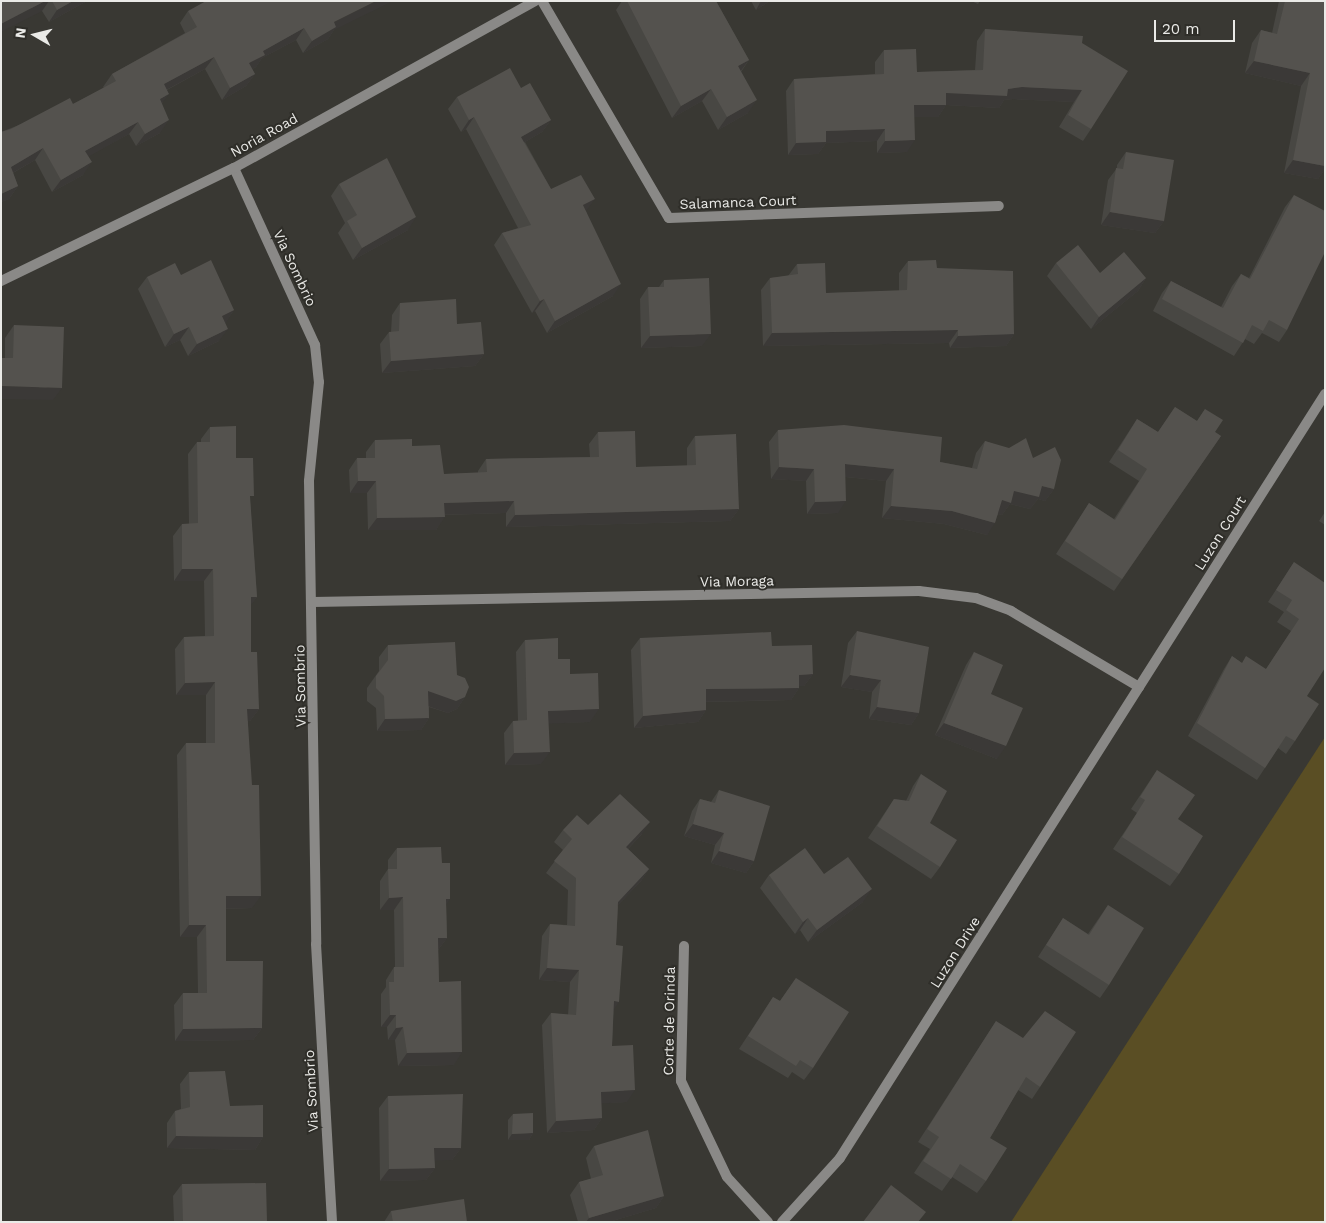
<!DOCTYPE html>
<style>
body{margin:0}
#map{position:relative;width:1326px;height:1223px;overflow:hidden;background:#393833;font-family:"Work Sans",sans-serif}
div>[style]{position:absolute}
.green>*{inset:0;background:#5a4e24}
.street>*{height:10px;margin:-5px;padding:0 5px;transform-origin:5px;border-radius:5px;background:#8a8987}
.wall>*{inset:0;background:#484743}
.shaded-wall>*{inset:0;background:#3b3937}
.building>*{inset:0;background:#54524e}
span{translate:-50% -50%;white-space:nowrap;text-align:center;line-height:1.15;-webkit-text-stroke:4px #2f2e29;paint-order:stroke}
.street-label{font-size:14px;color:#eaeae7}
.frame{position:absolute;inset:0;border:2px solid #eaeae7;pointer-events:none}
.north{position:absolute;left:10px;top:10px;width:50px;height:50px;-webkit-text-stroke:4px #2f2e29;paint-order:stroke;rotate:278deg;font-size:14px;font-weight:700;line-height:20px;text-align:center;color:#eaeae7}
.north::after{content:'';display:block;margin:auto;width:18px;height:22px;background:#eaeae7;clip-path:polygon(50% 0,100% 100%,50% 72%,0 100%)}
.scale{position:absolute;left:1154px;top:20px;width:81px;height:22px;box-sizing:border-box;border:2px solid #eaeae7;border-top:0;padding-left:6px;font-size:15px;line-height:18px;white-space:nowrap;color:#eaeae7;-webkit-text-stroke:4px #2f2e29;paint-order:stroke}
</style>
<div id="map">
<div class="green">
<i style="clip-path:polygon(1325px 737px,1325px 1222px,1011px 1222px)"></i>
</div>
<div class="street">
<i style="left:542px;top:1px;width:251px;rotate:59.7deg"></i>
<i style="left:669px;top:218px;width:330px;rotate:-2.1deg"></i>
<i style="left:234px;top:168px;width:195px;rotate:65.4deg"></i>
<i style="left:315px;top:345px;width:37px;rotate:84deg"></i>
<i style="left:319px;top:382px;width:100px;rotate:95.8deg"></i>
<i style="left:309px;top:481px;width:463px;rotate:89.1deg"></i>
<i style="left:316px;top:944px;width:278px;rotate:86.7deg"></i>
<i style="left:1px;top:281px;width:259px;rotate:-25.9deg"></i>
<i style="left:234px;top:168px;width:344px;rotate:-29deg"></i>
<i style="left:313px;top:602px;width:606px;rotate:-1.04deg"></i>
<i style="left:919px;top:591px;width:57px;rotate:7deg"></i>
<i style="left:976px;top:598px;width:37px;rotate:20deg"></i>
<i style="left:1011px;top:611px;width:149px;rotate:30.7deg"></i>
<i style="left:684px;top:946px;width:135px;rotate:91.3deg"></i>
<i style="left:681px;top:1081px;width:106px;rotate:64.4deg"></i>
<i style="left:727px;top:1177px;width:61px;rotate:47.7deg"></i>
<i style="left:782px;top:1222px;width:86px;rotate:-47.8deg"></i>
<i style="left:840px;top:1158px;width:905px;rotate:-57.59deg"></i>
</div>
<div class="wall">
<i style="clip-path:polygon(1px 1px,87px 1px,49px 22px,42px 11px)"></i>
<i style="clip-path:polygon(622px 1px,716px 1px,749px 60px,741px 72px,748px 113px,718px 130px,702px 101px,672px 118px,616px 10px)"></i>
<i style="clip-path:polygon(751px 1px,770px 1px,756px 10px)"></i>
<i style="clip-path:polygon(971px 1px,980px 1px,978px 4px)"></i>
<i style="clip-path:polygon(1279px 1px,1325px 1px,1325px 169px,1318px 179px,1284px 173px,1301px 86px,1245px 73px,1252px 43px,1261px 30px,1272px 33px)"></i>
<i style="clip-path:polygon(188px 11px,334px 30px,328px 39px,303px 53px,296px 40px,262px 58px,256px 67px,252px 69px,255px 74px,246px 86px,222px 100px,205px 69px,167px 90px,162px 104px,160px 133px,136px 146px,129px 134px,88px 156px,83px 175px,52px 192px,35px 160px,13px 173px,18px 186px,9px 199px,1px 202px,1px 132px,73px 104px,104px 88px,103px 87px,112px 74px,185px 33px,180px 23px)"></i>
<i style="clip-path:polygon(985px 29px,1082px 43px,1091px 129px,1083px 141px,1059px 127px,1074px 102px,1013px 99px,1004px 100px,999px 108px,946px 105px,938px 117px,914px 117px,907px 152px,877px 153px,877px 141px,826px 143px,818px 154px,788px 155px,786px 91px,794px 79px,875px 74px,875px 62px,884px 50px,917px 72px,975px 70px,977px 41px)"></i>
<i style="clip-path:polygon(521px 88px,551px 120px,542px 132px,525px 142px,551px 189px,586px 211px,613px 296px,547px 333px,535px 311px,532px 313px,494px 245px,502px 233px,518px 228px,466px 129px,461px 132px,448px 109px,457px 97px)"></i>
<i style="clip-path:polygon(1126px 152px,1164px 221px,1155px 233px,1101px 225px,1108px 180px,1117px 168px,1117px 165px)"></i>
<i style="clip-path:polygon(339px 184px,408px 230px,353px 260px,338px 233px,345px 223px,331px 196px)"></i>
<i style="clip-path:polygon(1294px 195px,1287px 330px,1279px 342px,1262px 333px,1254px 344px,1245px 339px,1234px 356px,1153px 311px,1162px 293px,1171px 281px,1221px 307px,1232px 286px,1241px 274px,1249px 278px,1285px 207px)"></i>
<i style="clip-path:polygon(908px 261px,937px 268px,1014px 334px,1006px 346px,950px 348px,949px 343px,763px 346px,761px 290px,770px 278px,788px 276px,797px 264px,826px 293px,899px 291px,899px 273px)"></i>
<i style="clip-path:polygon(1056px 263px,1100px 273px,1146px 278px,1138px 291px,1091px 329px,1047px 276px)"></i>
<i style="clip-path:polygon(181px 275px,234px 310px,225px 323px,219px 341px,188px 356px,180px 340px,165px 347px,138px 289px,147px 277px)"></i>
<i style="clip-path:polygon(664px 280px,702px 346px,641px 348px,640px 299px,648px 287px,659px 287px)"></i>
<i style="clip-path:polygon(400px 303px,457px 324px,484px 354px,475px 366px,382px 373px,380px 344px,389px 332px,391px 332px,392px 315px)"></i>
<i style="clip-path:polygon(14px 325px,53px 400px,5px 358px,5px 338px)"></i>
<i style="clip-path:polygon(1175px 407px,1197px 421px,1205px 409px,1215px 432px,1221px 436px,1114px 591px,1056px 554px,1089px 503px,1114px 519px,1139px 481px,1109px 462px,1137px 419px,1158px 432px)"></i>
<i style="clip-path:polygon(210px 427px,236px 458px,250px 501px,257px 597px,251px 604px,251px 652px,259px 709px,250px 721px,248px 721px,252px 908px,226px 909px,226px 961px,262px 1028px,253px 1040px,175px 1041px,174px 1005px,183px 993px,198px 993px,197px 937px,180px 937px,177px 755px,186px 743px,206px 743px,206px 695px,176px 695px,175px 649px,184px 637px,205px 636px,204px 581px,174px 581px,173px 536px,182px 524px,189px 524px,188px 454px,197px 442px,201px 442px,201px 439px)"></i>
<i style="clip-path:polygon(778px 430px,940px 462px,972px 468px,976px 453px,985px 441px,1033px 458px,1054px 489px,1045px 501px,1038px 499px,1030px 509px,1010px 504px,1002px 515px,998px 514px,987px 535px,944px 524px,882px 518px,886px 481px,845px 477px,838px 513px,807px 514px,806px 481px,771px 479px,769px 442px)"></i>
<i style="clip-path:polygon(598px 432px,636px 467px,687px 466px,687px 448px,695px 436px,739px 509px,730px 521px,506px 527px,506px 513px,445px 515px,436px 530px,368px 530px,367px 493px,350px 493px,349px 470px,357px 458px,366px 458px,366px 452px,375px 440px,412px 446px,444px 474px,478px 473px,478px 471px,486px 459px,590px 457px,589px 444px)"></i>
<i style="clip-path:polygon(1325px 512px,1325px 525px,1319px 521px)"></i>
<i style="clip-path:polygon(1294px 562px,1307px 696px,1295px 741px,1286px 754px,1278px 748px,1257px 780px,1188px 736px,1224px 669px,1232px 656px,1242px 663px,1266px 669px,1291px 631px,1277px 622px,1284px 612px,1268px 602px)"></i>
<i style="clip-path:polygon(857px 631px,919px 713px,911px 725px,869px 719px,872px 692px,841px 687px,848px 643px)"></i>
<i style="clip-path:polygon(640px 638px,772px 646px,813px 674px,804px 686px,799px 686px,799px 688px,791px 700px,706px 702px,706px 710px,698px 722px,634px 728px,631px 650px)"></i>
<i style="clip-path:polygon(525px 640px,558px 659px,570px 674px,590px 722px,548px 723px,541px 764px,505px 765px,504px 733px,513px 721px,518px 721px,516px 652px)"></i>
<i style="clip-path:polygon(388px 645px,457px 675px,465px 697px,457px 709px,448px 713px,429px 707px,429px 718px,421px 730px,377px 731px,376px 708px,367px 701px,367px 688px,379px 671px,379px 657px)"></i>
<i style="clip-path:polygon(974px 652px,991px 694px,997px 759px,935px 735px,966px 665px)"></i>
<i style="clip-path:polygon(1157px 770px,1179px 874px,1170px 886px,1113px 849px,1137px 813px,1131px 809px)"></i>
<i style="clip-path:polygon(921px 774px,930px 823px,940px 867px,931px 879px,868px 838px,894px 799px,906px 801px,913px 786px)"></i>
<i style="clip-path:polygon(719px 790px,754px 861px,746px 873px,711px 863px,715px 845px,684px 836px,692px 811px,700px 799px,711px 802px)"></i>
<i style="clip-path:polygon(588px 825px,642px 834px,628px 849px,649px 869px,641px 881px,618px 905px,616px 945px,612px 1046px,627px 1102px,601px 1103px,602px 1118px,594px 1130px,547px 1133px,542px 1025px,551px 1013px,568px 1015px,570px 982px,539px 980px,542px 936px,550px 924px,567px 925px,568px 890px,546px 873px,563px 850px,554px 842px,563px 830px)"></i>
<i style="clip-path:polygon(397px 848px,442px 863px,446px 904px,447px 938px,438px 950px,439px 982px,454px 1065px,398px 1066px,395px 1040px,388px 1040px,387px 1027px,381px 1027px,381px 994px,386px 987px,386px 980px,394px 967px,395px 967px,394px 910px,380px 910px,380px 881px,388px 869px,388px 860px)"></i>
<i style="clip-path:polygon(824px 874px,863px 902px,808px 942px,800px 930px,795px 934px,760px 888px,769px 875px)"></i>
<i style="clip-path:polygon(1108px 905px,1109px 985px,1100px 998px,1038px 957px,1063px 918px,1088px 934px)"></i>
<i style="clip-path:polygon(796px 978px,813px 1068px,804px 1080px,792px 1072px,788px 1078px,739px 1049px,773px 997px,780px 1001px)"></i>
<i style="clip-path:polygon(996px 1021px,1040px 1087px,1032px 1099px,1018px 1090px,990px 1138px,986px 1181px,977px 1193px,952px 1177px,942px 1191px,914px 1173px,930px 1149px,918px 1142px)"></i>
<i style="clip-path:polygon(189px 1072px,230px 1106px,263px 1137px,255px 1150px,167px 1148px,167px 1123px,175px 1111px,181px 1109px,180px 1084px)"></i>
<i style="clip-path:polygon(388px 1096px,461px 1148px,452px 1160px,434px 1160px,435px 1168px,426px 1180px,380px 1181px,379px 1108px)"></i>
<i style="clip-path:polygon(513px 1114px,533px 1133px,529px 1140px,508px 1140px,508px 1120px)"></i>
<i style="clip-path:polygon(594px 1146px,664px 1196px,656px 1208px,609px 1222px,578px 1222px,570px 1195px,579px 1182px,591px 1179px,586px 1158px)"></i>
<i style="clip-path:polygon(182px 1184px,267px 1222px,174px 1222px,173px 1196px)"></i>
<i style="clip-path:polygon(391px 1211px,467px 1222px,384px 1222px)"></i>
</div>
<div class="shaded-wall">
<i style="clip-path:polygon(45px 1px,49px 1px,42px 11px,1px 32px,1px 24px)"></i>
<i style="clip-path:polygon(73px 1px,87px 1px,49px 22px,57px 10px)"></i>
<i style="clip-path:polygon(376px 1px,393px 1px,334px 30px,328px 39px,303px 53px,312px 41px,334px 22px)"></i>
<i style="clip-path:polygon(761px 1px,770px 1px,756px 10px)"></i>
<i style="clip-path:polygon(304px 28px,296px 40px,262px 58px,256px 67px,241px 75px,249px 63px,263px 51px)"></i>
<i style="clip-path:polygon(214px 57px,205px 69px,155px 96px,164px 84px)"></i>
<i style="clip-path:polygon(749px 60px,740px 72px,738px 66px)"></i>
<i style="clip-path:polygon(1254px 61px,1310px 73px,1301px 86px,1245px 73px)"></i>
<i style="clip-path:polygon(255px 74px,246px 86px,222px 100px,230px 88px)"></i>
<i style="clip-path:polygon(1022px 87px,1082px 90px,1074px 102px,1013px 99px,1004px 100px,999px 108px,946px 105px,938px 117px,905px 117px,914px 105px,946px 93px,1008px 89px)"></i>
<i style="clip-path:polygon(711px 89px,702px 101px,672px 118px,681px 106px)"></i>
<i style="clip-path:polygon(169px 94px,160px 106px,160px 99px)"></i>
<i style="clip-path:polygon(757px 100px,748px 113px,718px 130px,727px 117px)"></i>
<i style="clip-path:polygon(474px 117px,466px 129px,461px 132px,469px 120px)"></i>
<i style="clip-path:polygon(169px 120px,160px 133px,136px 146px,145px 134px)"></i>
<i style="clip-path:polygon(551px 120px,542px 132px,513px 149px,521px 137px)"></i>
<i style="clip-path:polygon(138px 122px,129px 134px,77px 163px,85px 151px)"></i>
<i style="clip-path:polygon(885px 129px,877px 141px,826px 143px,818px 154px,788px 155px,796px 143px,826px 131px)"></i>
<i style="clip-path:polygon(915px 140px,907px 152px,877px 153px,885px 141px)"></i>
<i style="clip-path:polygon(43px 148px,35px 160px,2px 179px,11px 167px)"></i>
<i style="clip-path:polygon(1293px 160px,1325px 166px,1325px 169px,1318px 179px,1284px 173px)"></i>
<i style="clip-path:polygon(92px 162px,83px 175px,52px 192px,61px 180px)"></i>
<i style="clip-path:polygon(18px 186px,9px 199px,1px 202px,1px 194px)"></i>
<i style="clip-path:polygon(595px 199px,586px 211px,583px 205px)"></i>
<i style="clip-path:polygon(1110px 212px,1164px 221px,1155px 233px,1101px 225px)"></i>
<i style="clip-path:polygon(416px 217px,408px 230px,353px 260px,362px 248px)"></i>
<i style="clip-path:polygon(1146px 278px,1138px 291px,1091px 329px,1099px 317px)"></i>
<i style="clip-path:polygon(621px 284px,613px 296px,547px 333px,555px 321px)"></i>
<i style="clip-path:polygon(544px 299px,535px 311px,532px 313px,540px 301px)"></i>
<i style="clip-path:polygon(234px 310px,226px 322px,213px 328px,222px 316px)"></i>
<i style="clip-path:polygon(189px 327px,180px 340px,165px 347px,174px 334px)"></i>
<i style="clip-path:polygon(228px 329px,219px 341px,188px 356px,197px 344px)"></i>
<i style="clip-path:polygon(958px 330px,949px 343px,763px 346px,772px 333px)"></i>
<i style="clip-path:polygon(711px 334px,702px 346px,641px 348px,650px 336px)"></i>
<i style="clip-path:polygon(1014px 334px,1006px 346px,950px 348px,958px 336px)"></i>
<i style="clip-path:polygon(484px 354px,475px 366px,382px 373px,391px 361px)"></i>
<i style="clip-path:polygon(1px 386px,62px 388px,53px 400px,1px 399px)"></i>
<i style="clip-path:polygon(845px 464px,894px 469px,886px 481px,836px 476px)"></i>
<i style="clip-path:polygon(779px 467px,814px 469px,806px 481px,771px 479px)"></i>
<i style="clip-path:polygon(358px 481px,376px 481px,367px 493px,350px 493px)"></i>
<i style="clip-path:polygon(1042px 486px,1054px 489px,1045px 501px,1038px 499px,1030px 509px,1010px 504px,1002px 515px,993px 513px,1002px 500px,1014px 491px)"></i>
<i style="clip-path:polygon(514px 501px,506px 513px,436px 515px,444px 503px)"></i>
<i style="clip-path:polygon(846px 501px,838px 513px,807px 514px,815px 502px)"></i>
<i style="clip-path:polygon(891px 506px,952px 511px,995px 523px,987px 535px,944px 524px,882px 518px)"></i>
<i style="clip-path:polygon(739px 509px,730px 521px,506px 527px,515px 515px)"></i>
<i style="clip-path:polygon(445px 517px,436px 530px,368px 530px,377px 518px)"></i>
<i style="clip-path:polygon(182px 569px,213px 569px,204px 581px,174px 581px)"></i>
<i style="clip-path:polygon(251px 597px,257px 597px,248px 609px)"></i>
<i style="clip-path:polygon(813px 674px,804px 686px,790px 687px,799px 675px)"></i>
<i style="clip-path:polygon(850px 675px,881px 680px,872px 692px,841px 687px)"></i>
<i style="clip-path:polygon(215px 682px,206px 695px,176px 695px,185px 683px)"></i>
<i style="clip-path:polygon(799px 688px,791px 700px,697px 702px,706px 689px)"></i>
<i style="clip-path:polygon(428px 691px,465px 697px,457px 709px,448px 713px,419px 703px)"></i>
<i style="clip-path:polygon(877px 707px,919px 713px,911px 725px,869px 719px)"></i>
<i style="clip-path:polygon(247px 709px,259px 709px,250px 721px,238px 721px)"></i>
<i style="clip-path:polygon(599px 709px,590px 722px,539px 724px,548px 711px)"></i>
<i style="clip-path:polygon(706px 710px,698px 722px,634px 728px,643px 716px)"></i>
<i style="clip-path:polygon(429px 718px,421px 730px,377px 731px,385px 719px)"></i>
<i style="clip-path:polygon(944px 723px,1006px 746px,997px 759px,935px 735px)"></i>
<i style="clip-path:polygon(550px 752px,541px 764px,505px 765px,514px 753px)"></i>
<i style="clip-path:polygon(650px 822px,642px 834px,618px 859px,626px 847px)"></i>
<i style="clip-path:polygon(693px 824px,724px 833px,715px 845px,684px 836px)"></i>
<i style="clip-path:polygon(719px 851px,754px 861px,746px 873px,711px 863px)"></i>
<i style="clip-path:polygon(649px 869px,641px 881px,610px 914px,618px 902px)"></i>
<i style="clip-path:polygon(872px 889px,863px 902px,808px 942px,817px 930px)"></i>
<i style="clip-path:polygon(226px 896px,261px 896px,252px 908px,217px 909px)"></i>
<i style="clip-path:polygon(403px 897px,394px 910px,380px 910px,389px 898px)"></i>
<i style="clip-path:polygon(446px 899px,450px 899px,442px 911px)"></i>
<i style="clip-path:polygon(808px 918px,800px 930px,795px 934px,803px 922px)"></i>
<i style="clip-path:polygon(189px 925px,206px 925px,197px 937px,180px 937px)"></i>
<i style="clip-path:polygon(438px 938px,447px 938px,438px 950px)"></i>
<i style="clip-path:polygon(547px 968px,579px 970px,570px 982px,539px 980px)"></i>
<i style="clip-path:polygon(614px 1001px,619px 1002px,611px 1014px)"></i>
<i style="clip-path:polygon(390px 1015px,396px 1015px,387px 1027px,381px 1027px)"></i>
<i style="clip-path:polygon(403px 1027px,395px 1040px,388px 1040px,396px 1028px)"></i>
<i style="clip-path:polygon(262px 1028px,253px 1040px,175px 1041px,183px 1029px)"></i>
<i style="clip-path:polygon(462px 1052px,454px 1065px,398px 1066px,407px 1053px)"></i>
<i style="clip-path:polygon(635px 1090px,627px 1102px,592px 1104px,601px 1092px)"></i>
<i style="clip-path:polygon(602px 1118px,594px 1130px,547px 1133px,556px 1121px)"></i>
<i style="clip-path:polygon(533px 1133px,529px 1140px,508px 1140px,512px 1134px)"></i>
<i style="clip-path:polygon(176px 1136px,263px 1137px,255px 1150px,167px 1148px)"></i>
<i style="clip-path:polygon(434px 1148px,461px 1148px,452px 1160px,426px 1161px)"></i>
<i style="clip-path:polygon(435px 1168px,426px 1180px,380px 1181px,389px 1169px)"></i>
<i style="clip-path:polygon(664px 1196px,656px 1208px,609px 1222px,586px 1222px,589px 1218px)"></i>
</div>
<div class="building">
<i style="clip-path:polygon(1px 1px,45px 1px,1px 24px)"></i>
<i style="clip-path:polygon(52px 1px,73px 1px,57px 10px)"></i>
<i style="clip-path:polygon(206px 1px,376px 1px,334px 22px,336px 27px,312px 41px,304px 28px,263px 51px,265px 55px,249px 63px,255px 74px,230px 88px,214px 57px,164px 84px,169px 94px,160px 99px,169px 120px,145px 134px,138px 122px,85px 151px,92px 162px,61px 180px,43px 148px,11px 167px,18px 186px,1px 194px,1px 132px,11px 129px,70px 98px,73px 104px,116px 81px,112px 74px,197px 27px,188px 11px)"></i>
<i style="clip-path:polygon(627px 1px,716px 1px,749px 60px,738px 66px,757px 100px,727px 117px,711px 89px,681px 106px)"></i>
<i style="clip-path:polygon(1285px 1px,1325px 1px,1325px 166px,1293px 160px,1310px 73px,1254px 61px,1261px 30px,1277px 34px)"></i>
<i style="clip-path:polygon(985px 29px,1083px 36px,1082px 43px,1128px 71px,1091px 129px,1068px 115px,1082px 90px,1022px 87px,1008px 89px,1007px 96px,946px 93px,946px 105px,914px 105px,915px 140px,885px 141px,885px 129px,826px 131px,826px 142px,796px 143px,794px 79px,884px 74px,884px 50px,916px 49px,917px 72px,983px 70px)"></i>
<i style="clip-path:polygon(510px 68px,521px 88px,530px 83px,551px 120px,521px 137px,551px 189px,581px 175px,595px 199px,583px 205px,621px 284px,555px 321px,544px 299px,540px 301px,502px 233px,531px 225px,474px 117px,469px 120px,457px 97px)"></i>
<i style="clip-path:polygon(1126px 152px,1174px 160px,1164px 221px,1110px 212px,1116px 168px,1123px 169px)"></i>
<i style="clip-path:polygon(387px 158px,416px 217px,362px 248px,347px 221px,357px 215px,339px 184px)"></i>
<i style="clip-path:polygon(1294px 195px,1325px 211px,1325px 252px,1287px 330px,1269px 320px,1263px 331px,1252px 325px,1243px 343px,1162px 299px,1171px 281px,1223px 308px,1241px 274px,1250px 279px)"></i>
<i style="clip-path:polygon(1078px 245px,1100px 273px,1124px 252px,1146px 278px,1099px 317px,1056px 263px)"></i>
<i style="clip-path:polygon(211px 260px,234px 310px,222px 316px,228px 329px,197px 344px,189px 327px,174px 334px,147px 277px,175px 263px,181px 275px)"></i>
<i style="clip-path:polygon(936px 260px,937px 268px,1013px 271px,1014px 334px,958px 336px,958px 330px,772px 333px,770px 278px,798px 274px,797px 264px,825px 263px,826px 293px,907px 290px,908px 261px)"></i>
<i style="clip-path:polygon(709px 278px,711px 334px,650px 336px,648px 287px,664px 287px,664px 280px)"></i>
<i style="clip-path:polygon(456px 299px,457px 324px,481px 322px,484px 354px,391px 361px,389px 332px,399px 331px,400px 303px)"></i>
<i style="clip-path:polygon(14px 325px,64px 327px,62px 388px,1px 386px,1px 358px,13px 358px)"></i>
<i style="clip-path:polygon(1175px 407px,1197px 421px,1205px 409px,1223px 420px,1215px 432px,1221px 436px,1122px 579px,1065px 541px,1089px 503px,1115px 520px,1147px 469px,1118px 450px,1137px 419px,1158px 432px)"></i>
<i style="clip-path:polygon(844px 425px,942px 437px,940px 462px,977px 469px,985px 441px,1009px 448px,1026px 438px,1033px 458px,1055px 447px,1061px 460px,1054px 489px,1042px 486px,1039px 497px,1014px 491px,1011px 503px,1002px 500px,995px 523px,952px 511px,891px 506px,894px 469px,845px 464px,846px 501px,815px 502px,814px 469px,779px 467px,778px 430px)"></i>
<i style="clip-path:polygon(236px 426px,236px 458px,253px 458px,254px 496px,250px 496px,257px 597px,251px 597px,251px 652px,257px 652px,259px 709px,247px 709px,252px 785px,259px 785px,261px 896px,226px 896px,226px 961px,263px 961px,262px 1028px,183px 1029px,183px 993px,207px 993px,206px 925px,189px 925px,186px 743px,215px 743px,215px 682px,185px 683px,184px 637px,214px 636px,213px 569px,182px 569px,182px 524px,198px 523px,197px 442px,210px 442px,210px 427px)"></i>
<i style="clip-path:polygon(635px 431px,636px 467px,696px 465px,695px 436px,736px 434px,739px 509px,515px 515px,514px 501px,444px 503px,445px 517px,377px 518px,376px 481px,358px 481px,357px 458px,375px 458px,375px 440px,412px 439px,412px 446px,440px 445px,444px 474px,487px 472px,486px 459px,599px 457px,598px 432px)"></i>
<i style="clip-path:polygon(1294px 562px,1325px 583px,1325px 668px,1307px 696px,1319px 704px,1295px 741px,1286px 736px,1265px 768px,1197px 723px,1232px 656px,1242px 663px,1246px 656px,1266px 669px,1299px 619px,1286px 610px,1292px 600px,1276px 590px)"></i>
<i style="clip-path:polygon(857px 631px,929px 647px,919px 713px,877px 707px,881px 680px,850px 675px)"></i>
<i style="clip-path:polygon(771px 632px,772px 646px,812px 645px,813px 674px,799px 675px,799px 688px,706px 689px,706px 710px,643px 716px,640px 638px)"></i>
<i style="clip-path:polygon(558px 638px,558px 659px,570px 659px,570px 674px,598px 673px,599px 709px,548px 711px,550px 752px,514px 753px,513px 721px,527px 720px,525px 640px)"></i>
<i style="clip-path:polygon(455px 642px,457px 675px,465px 678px,469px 687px,465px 697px,456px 701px,428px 691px,429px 718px,385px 719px,384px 696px,376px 688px,376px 676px,388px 660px,388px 645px)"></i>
<i style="clip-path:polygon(974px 652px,1003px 665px,991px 694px,1023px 708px,1006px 746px,944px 723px)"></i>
<i style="clip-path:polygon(1157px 770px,1195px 795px,1178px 819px,1203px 836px,1179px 874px,1122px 837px,1145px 800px,1140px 797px)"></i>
<i style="clip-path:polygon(921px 774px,947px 791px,930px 823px,957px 840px,940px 867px,877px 826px,894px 799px,909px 801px)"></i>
<i style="clip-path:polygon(719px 790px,770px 806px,754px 861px,719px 851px,724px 833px,693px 824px,700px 799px,715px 803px)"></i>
<i style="clip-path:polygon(620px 794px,650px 822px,626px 847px,649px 869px,618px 902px,616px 945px,623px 946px,619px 1002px,614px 1001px,612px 1046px,633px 1045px,635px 1090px,601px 1092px,602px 1118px,556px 1121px,551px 1013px,576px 1015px,579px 970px,547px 968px,550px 924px,575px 926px,576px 878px,554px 861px,572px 839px,563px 830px,577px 815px,588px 825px)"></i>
<i style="clip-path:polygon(441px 847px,442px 863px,450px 863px,450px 899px,446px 899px,447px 938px,438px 938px,439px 982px,461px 981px,462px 1052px,407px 1053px,403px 1027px,396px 1028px,396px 1015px,390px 1015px,389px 982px,394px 982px,394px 967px,404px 967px,403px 897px,389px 898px,388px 869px,397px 869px,397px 848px)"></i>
<i style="clip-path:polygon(805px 848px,824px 874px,848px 857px,872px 889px,817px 930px,808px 918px,803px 922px,769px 875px)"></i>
<i style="clip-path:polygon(1108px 905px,1144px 928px,1109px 985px,1046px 945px,1063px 918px,1089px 935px)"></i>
<i style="clip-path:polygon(796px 978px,849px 1012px,813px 1068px,800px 1060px,796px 1066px,748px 1036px,773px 997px,780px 1001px)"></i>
<i style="clip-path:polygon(1045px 1011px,1076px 1032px,1040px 1087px,1026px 1077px,990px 1138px,1007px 1148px,986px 1181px,960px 1164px,951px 1179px,923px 1161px,939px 1137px,927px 1129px,996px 1021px,1023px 1038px)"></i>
<i style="clip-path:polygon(225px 1071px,230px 1106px,263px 1105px,263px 1137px,176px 1136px,175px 1111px,190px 1107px,189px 1072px)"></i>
<i style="clip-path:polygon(463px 1094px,461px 1148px,434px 1148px,435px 1168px,389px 1169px,388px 1096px)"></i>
<i style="clip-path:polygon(533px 1113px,533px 1133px,512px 1134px,513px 1114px)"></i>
<i style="clip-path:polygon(648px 1130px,664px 1196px,589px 1218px,579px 1182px,603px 1175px,594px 1146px)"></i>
<i style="clip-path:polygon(266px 1183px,267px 1222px,183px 1222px,182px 1184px)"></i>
<i style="clip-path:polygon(891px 1185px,926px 1212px,918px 1222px,863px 1222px)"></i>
<i style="clip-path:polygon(464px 1199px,467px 1222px,393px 1222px,391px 1211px)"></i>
</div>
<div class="street-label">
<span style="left:264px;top:135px;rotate:-29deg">Noria Road</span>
<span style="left:738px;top:202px;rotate:-2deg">Salamanca Court</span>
<span style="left:295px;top:268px;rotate:65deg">Via Sombrio</span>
<span style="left:1220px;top:533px;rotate:-58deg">Luzon Court</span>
<span style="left:737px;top:581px;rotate:-1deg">Via Moraga</span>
<span style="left:300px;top:686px;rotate:-91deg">Via Sombrio</span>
<span style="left:955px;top:952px;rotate:-58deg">Luzon Drive</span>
<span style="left:669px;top:1021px;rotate:-89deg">Corte de Orinda</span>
<span style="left:311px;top:1091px;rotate:-93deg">Via Sombrio</span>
</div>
<div class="frame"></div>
<div class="north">N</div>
<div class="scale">20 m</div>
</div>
